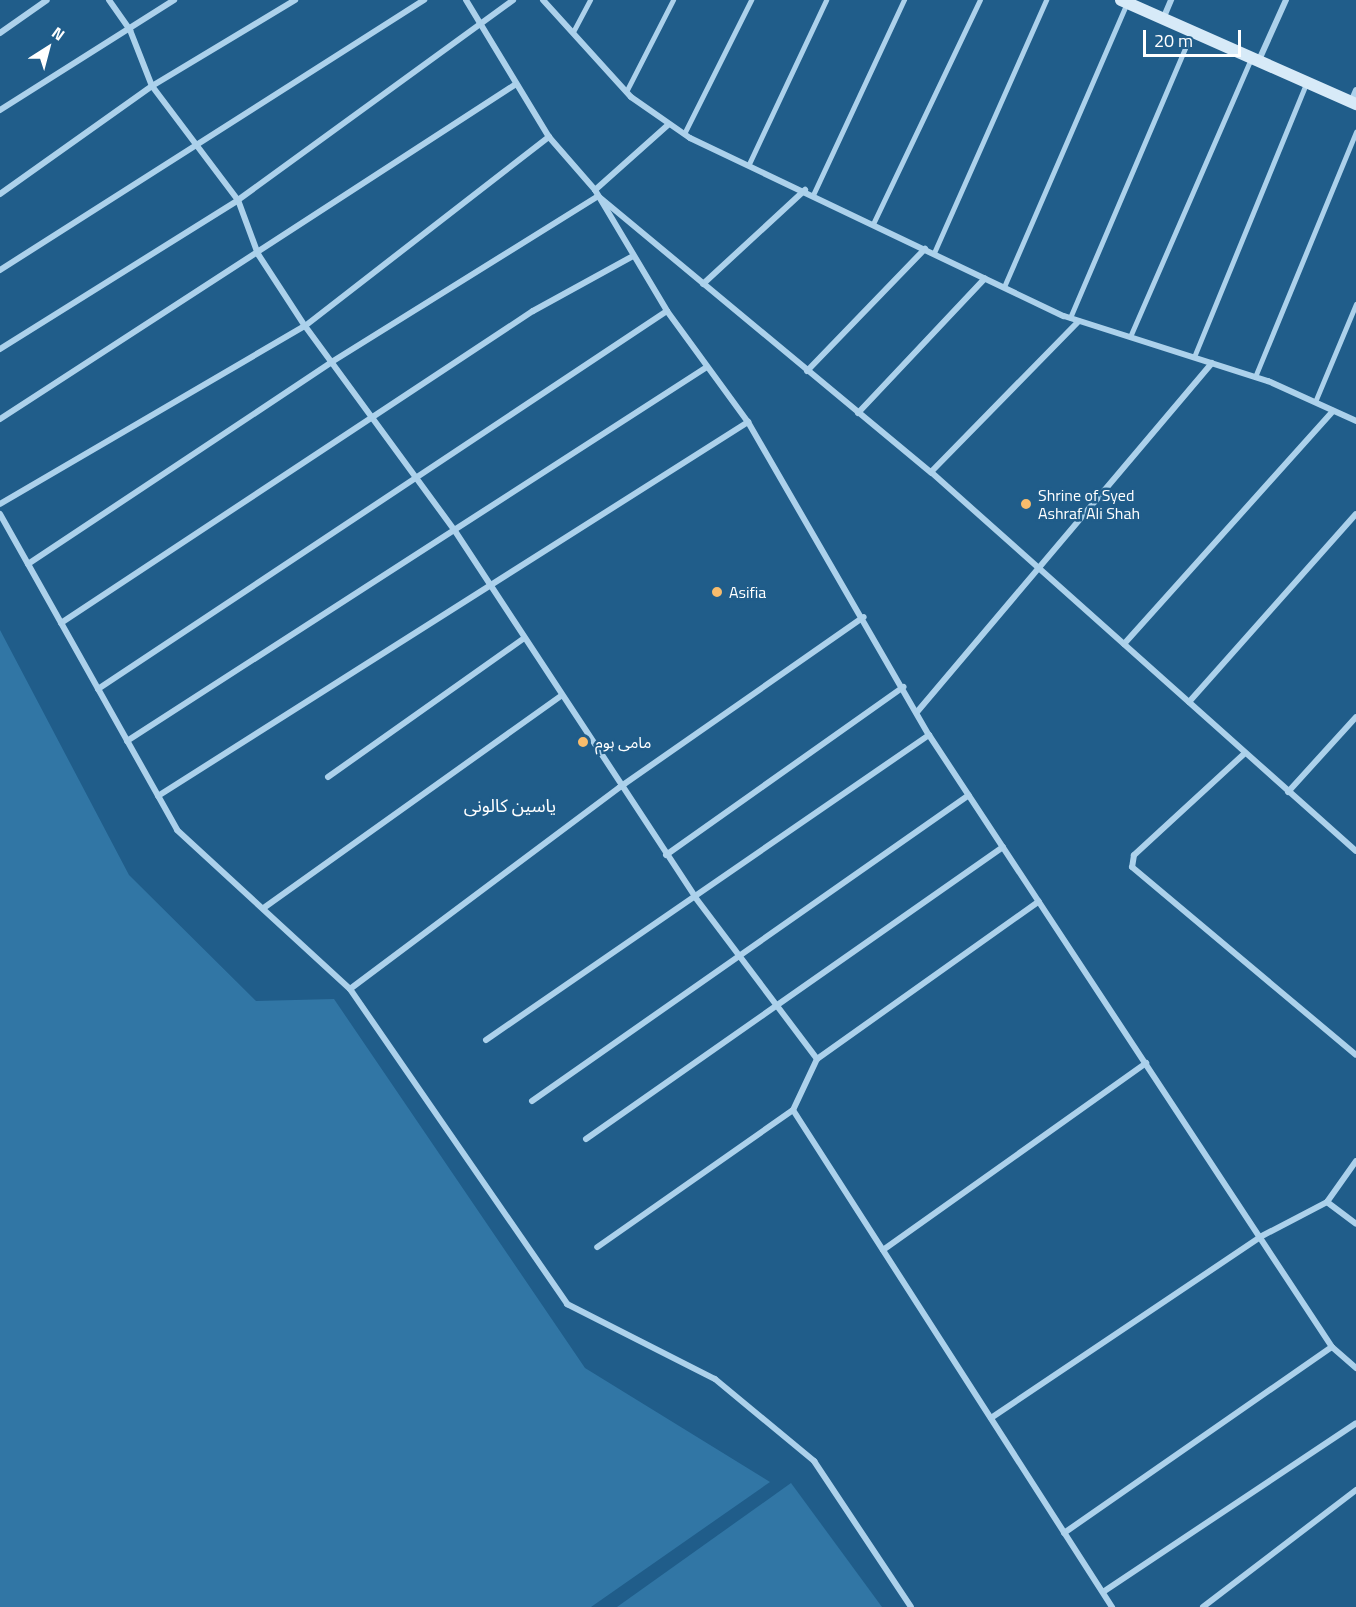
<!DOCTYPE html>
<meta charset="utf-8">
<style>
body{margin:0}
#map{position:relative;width:1356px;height:1607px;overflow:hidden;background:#205d8a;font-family:"Titillium Web","Noto Sans Arabic",sans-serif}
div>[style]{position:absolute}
.green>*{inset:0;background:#3176a5}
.lane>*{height:4.5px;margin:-2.25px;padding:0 2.25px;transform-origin:2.25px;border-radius:2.25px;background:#acd1eb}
.street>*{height:6px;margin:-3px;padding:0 3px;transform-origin:3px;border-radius:3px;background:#acd1eb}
.secondary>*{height:12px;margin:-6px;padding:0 6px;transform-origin:6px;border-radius:6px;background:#d7eaf8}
.dots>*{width:16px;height:16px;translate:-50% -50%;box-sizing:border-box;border:3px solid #205d8a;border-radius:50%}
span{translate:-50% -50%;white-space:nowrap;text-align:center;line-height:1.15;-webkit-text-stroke:5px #205d8a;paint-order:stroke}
.poi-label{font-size:16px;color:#fff}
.left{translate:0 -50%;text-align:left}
.neighbourhood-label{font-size:18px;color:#fff}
.north{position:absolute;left:18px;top:18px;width:60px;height:60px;-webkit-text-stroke:4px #205d8a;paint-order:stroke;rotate:36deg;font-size:16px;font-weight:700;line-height:24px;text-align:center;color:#fff}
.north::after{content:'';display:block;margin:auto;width:21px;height:27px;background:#fff;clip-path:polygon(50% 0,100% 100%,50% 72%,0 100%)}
.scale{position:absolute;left:1143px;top:30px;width:98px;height:27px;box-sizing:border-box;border:3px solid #fff;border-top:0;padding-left:8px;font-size:18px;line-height:21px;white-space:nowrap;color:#fff;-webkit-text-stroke:4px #205d8a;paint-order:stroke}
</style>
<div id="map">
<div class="green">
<i style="clip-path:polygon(0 630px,129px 875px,256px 1001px,334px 999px,585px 1368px,770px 1482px,591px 1607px,0 1607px)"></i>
<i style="clip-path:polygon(791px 1483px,882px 1607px,617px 1607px)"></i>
</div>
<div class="lane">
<i style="left:573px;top:32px;width:36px;rotate:-62deg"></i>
<i style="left:626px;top:92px;width:103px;rotate:-62.9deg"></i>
<i style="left:684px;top:134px;width:150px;rotate:-63.4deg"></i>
<i style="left:749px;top:164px;width:181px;rotate:-64.8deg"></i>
<i style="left:813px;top:195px;width:215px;rotate:-65deg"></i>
<i style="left:873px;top:224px;width:248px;rotate:-64.5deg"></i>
<i style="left:934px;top:253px;width:277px;rotate:-66.1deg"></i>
<i style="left:1004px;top:287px;width:307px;rotate:-66.6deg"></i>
<i style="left:1070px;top:318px;width:309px;rotate:-66.9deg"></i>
<i style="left:1130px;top:337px;width:303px;rotate:-66.5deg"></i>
<i style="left:1194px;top:357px;width:295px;rotate:-67.7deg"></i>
<i style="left:1255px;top:377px;width:265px;rotate:-67.6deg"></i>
<i style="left:1315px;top:402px;width:106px;rotate:-67.3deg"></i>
</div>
<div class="street">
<i style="left:109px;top:0;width:37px;rotate:55deg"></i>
<i style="left:130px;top:30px;width:60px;rotate:68.6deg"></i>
<i style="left:152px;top:86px;width:143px;rotate:53deg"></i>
<i style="left:238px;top:200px;width:58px;rotate:69.7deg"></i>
<i style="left:258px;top:254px;width:86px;rotate:56.9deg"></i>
<i style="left:305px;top:326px;width:254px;rotate:53.8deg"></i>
<i style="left:455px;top:531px;width:438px;rotate:56.7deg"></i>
<i style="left:695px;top:897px;width:203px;rotate:53deg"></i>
<i style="left:817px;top:1059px;width:56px;rotate:115.2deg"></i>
<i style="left:793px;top:1110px;width:239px;rotate:145deg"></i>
<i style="left:466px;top:0;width:160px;rotate:58.8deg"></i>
<i style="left:549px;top:137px;width:70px;rotate:49deg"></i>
<i style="left:595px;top:190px;width:141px;rotate:59.2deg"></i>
<i style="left:667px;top:311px;width:137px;rotate:53.9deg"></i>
<i style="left:748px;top:422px;width:362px;rotate:60deg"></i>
<i style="left:929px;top:735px;width:733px;rotate:56.64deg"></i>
<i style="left:1332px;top:1347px;width:32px;rotate:41deg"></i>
<i style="left:543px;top:0;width:131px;rotate:47.8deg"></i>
<i style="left:631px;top:97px;width:72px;rotate:34.8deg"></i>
<i style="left:690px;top:138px;width:414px;rotate:25.5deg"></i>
<i style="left:1064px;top:316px;width:214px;rotate:17.7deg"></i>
<i style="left:1268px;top:381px;width:97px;rotate:24.4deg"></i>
<i style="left:1163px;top:19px;width:21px;rotate:-67deg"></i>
<i style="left:0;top:33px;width:57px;rotate:-35.1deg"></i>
<i style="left:1259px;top:60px;width:66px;rotate:-65.8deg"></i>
<i style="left:1351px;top:102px;width:13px;rotate:-67deg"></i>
<i style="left:0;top:110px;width:206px;rotate:-32.3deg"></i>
<i style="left:595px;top:190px;width:98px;rotate:-41.7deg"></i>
<i style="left:0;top:194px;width:186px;rotate:-35.4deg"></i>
<i style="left:152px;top:86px;width:167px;rotate:-31deg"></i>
<i style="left:0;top:270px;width:503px;rotate:-32.49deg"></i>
<i style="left:703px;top:284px;width:139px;rotate:-42.7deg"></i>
<i style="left:0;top:349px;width:281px;rotate:-32deg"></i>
<i style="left:238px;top:200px;width:340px;rotate:-36deg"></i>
<i style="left:807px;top:371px;width:170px;rotate:-46deg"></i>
<i style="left:858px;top:413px;width:185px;rotate:-46.7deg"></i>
<i style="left:0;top:419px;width:615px;rotate:-32.99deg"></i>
<i style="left:931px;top:472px;width:211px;rotate:-45.6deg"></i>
<i style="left:0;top:504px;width:353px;rotate:-30.3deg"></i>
<i style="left:305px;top:326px;width:309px;rotate:-37.8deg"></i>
<i style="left:0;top:514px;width:362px;rotate:60.7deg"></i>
<i style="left:177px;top:830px;width:235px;rotate:42.6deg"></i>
<i style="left:350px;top:989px;width:383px;rotate:55.4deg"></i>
<i style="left:567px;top:1304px;width:166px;rotate:26.9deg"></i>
<i style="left:715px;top:1379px;width:129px;rotate:39.6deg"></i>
<i style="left:814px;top:1461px;width:175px;rotate:56.4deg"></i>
<i style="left:28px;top:564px;width:363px;rotate:-33.6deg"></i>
<i style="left:330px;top:363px;width:316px;rotate:-31.9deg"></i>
<i style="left:598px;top:196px;width:433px;rotate:39.7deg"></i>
<i style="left:931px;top:472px;width:569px;rotate:41.73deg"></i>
<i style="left:61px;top:623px;width:566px;rotate:-33.47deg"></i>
<i style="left:533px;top:311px;width:114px;rotate:-28.8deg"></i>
<i style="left:1124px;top:644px;width:313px;rotate:-48.1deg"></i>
<i style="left:98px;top:689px;width:683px;rotate:-33.6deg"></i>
<i style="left:1189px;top:702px;width:251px;rotate:-48.4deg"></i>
<i style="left:917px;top:712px;width:457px;rotate:-49.8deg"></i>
<i style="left:127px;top:741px;width:690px;rotate:-32.82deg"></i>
<i style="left:1245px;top:753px;width:151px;rotate:137.4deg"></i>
<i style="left:1134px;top:855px;width:12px;rotate:99deg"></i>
<i style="left:1132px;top:867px;width:292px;rotate:40deg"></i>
<i style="left:328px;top:777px;width:239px;rotate:-35.3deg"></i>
<i style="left:1288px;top:792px;width:101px;rotate:-47.8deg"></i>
<i style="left:158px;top:796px;width:699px;rotate:-32.37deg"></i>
<i style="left:666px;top:855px;width:291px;rotate:-35.3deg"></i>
<i style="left:265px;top:907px;width:364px;rotate:-35.5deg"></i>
<i style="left:350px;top:989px;width:337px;rotate:-36.8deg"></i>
<i style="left:620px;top:787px;width:297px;rotate:-34.9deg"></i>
<i style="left:486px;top:1040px;width:538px;rotate:-34.55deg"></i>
<i style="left:817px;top:1059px;width:272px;rotate:-35.4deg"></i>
<i style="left:532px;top:1101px;width:533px;rotate:-35deg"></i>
<i style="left:793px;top:1110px;width:591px;rotate:57.31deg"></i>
<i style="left:586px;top:1139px;width:509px;rotate:-35deg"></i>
<i style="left:1327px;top:1202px;width:36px;rotate:37deg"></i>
<i style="left:883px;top:1250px;width:323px;rotate:-35.4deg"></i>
<i style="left:991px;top:1418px;width:324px;rotate:-33.9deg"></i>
<i style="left:1260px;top:1237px;width:76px;rotate:-27.6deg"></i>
<i style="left:1327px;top:1202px;width:50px;rotate:-54.7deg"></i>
<i style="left:1064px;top:1533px;width:326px;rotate:-34.8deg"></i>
<i style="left:1103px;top:1592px;width:304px;rotate:-33.7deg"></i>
<i style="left:1203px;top:1607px;width:193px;rotate:-37.4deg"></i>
</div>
<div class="secondary">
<i style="left:1121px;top:0;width:257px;rotate:23.9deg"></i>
</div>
<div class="dots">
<i style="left:1026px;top:504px;background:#f8bc6c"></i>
<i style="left:717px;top:592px;background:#f8bc6c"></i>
<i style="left:583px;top:742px;background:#f8bc6c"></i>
</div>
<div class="poi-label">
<span class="left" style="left:1038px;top:504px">Shrine of Syed<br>Ashraf Ali Shah</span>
<span class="left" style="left:729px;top:592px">Asifia</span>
<span class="left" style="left:595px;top:742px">مامی ہوم</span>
</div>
<div class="neighbourhood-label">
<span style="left:510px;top:806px">یاسین کالونی</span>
</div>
<div class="north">N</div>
<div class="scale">20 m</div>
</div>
